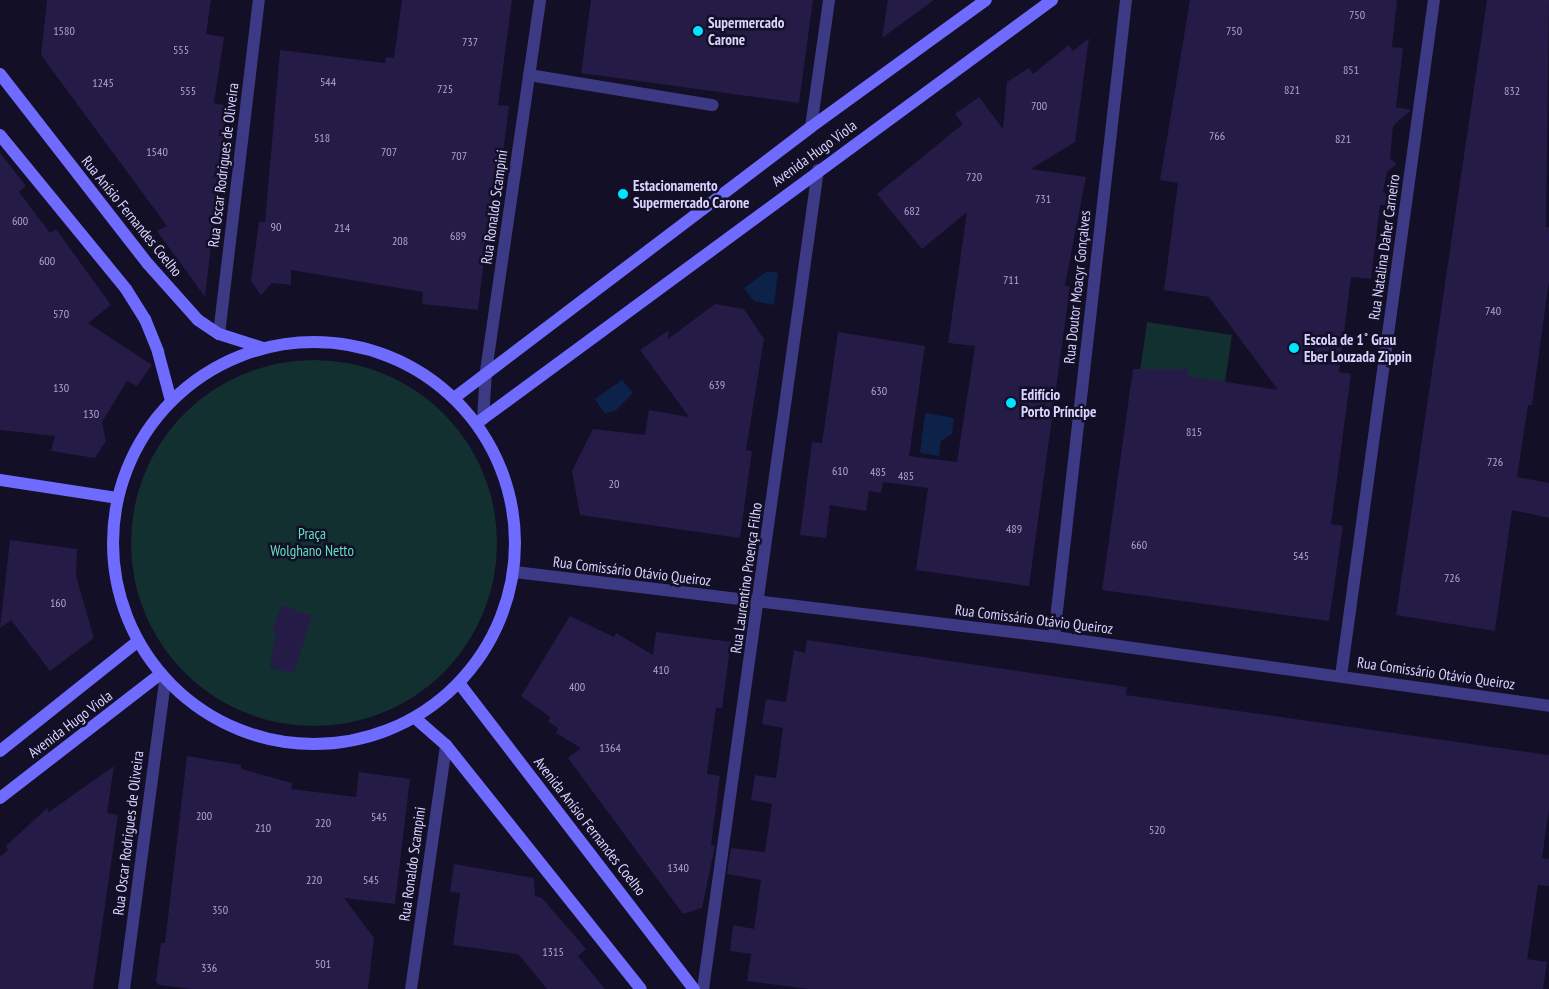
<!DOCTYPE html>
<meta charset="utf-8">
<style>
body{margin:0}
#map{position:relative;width:1549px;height:989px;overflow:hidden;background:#130f26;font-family:"PT Sans Narrow",sans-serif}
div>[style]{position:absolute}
.green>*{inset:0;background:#12302f}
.round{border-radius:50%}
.water>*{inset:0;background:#0c2248}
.building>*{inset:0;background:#241b47}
.lane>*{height:12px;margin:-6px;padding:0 6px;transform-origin:6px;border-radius:6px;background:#3d3a85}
.street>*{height:12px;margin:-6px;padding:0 6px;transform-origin:6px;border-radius:6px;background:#3d3a85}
.secondary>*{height:12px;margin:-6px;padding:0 6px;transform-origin:6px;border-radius:6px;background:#6f6bff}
.secondary>.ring{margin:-6px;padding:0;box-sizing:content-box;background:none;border:12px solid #6f6bff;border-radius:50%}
.dots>*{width:14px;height:14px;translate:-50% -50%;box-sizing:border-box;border:2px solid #130f26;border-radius:50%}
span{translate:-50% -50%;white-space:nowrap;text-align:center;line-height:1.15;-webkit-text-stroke:5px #130f26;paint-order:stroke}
.number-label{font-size:12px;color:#aca6d1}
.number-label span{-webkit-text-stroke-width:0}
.poi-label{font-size:15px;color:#d9d4ff;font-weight:700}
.left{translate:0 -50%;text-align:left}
.street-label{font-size:15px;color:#d9d4ff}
.park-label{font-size:15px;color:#5fe0c0}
</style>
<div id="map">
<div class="green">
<i style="clip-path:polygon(1147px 322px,1232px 335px,1225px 382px,1140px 371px)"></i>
<i class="round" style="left:131px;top:360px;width:366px;height:366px"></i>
</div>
<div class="water">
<i style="clip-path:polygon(767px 271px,778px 273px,774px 305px,754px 301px,744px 288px)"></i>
<i style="clip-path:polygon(622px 380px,633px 393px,616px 410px,605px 414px,595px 399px)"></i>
<i style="clip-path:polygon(925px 413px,954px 418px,952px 434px,941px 441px,939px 456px,920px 453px)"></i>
</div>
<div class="building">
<i style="clip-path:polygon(47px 0,211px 0,206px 34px,224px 37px,214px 103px,224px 105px,222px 119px,226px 119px,205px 297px,157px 231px,167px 226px,41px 55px)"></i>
<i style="clip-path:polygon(402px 0,512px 0,498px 105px,509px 106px,498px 191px,492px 191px,478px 310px,422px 304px,423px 292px,291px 270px,291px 285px,272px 283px,261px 295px,251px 281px,259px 222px,265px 222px,280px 50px,385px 63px,386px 57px,394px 58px)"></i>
<i style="clip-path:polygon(591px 0,813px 0,799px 103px,581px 73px)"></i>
<i style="clip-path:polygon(888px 0,934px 0,882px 38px)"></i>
<i style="clip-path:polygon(1190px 0,1397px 0,1392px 47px,1403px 48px,1396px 107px,1411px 110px,1393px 126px,1390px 159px,1397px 164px,1387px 172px,1383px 191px,1394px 205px,1380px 205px,1371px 279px,1351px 277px,1339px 372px,1351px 374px,1331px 524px,1343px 526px,1329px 621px,1102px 590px,1133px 369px,1188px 369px,1187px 376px,1278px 390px,1209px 297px,1164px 290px,1178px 183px,1160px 180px)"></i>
<i style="clip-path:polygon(1487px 0,1549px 0,1546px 227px,1549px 227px,1549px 281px,1532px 405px,1528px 405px,1517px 477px,1549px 483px,1549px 518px,1512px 510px,1495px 631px,1396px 615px)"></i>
<i style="clip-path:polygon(1089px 38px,1075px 142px,1031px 169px,1086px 177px,1065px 285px,1070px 287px,1029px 586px,916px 570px,928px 488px,883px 482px,881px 493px,869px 491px,866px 511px,830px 505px,826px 538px,800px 535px,812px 442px,822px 443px,838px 332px,925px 346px,909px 456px,957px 462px,975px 346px,948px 343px,967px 212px,922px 249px,877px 194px,963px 124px,955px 114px,979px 97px,1003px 129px,1007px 82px,1029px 68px,1033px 74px,1069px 45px,1073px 51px)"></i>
<i style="clip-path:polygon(0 153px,26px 186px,19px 192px,50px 233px,56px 229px,111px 305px,88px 323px,152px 365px,137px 386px,127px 381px,102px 422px,106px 441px,95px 458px,51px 451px,55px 436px,0 430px)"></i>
<i style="clip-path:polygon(715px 304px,744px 309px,764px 339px,746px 450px,752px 451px,740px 538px,580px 515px,572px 471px,593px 429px,645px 435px,649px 410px,689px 417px,640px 350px,669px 330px,668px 339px)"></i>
<i style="clip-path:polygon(10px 540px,77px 549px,76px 576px,94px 638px,50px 671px,11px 620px,0 628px)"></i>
<i style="clip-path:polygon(282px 605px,312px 616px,294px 673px,270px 668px,276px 632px,272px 630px)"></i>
<i style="clip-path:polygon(570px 616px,614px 637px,616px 633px,653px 655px,656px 632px,731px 642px,722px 708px,716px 708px,707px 774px,720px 776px,711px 845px,715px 846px,702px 908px,683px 914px,568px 758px,581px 748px,556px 733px,558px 728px,548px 722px,550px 717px,521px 696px)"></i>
<i style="clip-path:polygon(807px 640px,1127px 687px,1126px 695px,1549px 755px,1549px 810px,1542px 858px,1549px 859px,1549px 886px,1538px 885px,1527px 959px,1547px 962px,1543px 989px,809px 989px,747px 981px,751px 954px,730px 951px,733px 925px,754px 929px,761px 880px,727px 874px,731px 848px,765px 852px,772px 804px,751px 800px,755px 775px,776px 778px,783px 728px,762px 724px,766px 699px,786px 702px,794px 650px,805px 653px)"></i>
<i style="clip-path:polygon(187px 756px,241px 765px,241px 769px,292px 783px,291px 789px,356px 797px,359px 772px,410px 779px,395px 904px,344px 898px,374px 938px,368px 989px,192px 989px,159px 985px,156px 981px,161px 943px,165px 943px)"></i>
<i style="clip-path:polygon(114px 766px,107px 813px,118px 815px,93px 989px,0 989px,0 857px,8px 850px,6px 846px,47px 808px,49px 812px)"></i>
<i style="clip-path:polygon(454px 864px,534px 878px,535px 896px,542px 898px,586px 949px,578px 956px,605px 989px,547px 989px,518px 954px,453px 945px,460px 893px,450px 892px)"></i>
</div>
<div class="lane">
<i style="left:529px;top:75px;width:186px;rotate:9.3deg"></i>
</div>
<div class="street">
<i style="left:811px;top:127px;width:128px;rotate:-81.9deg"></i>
<i style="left:219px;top:334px;width:336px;rotate:-83.2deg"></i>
<i style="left:483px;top:419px;width:48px;rotate:-86.4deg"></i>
<i style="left:486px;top:371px;width:375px;rotate:-81.7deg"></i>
<i style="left:515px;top:572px;width:543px;rotate:6.88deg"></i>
<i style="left:1054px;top:637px;width:500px;rotate:7.9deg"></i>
<i style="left:1054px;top:637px;width:641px;rotate:-83.55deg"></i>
<i style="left:1341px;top:676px;width:682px;rotate:-82.17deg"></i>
<i style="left:124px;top:989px;width:311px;rotate:-82.4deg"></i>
<i style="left:411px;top:989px;width:246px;rotate:-81.8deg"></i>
<i style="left:703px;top:989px;width:827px;rotate:-82.01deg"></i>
</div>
<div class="secondary">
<i style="left:0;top:74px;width:241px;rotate:52.1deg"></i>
<i style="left:148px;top:264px;width:75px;rotate:48.2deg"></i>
<i style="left:198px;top:320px;width:25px;rotate:34deg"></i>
<i style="left:219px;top:334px;width:46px;rotate:17.7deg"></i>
<i style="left:0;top:135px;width:199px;rotate:50.7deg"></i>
<i style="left:126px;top:289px;width:36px;rotate:58deg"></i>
<i style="left:145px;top:319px;width:35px;rotate:68deg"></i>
<i style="left:158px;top:352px;width:51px;rotate:75.1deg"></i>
<i class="ring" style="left:113px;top:342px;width:390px;height:390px"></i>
<i style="left:454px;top:398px;width:448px;rotate:-37.2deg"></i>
<i style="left:811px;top:127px;width:216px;rotate:-36deg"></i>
<i style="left:477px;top:423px;width:714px;rotate:-36.34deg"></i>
<i style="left:0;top:480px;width:118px;rotate:8.7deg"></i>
<i style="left:459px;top:683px;width:386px;rotate:52.5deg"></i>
<i style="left:415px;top:718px;width:41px;rotate:41.1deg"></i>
<i style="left:446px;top:745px;width:312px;rotate:51.4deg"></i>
<i style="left:0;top:751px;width:175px;rotate:-38.5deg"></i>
<i style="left:0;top:798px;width:201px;rotate:-37.7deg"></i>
</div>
<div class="dots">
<i style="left:698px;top:31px;background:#00e5ff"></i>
<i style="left:623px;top:194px;background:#00e5ff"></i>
<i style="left:1294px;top:348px;background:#00e5ff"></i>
<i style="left:1011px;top:403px;background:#00e5ff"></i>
</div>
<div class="number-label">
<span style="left:1357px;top:15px">750</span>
<span style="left:64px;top:31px">1580</span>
<span style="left:1234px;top:31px">750</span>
<span style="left:470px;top:42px">737</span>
<span style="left:181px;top:50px">555</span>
<span style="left:1351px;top:70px">851</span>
<span style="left:328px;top:82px">544</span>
<span style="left:103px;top:83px">1245</span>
<span style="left:445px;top:89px">725</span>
<span style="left:1292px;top:90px">821</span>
<span style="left:188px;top:91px">555</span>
<span style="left:1512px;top:91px">832</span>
<span style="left:1039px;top:106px">700</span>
<span style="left:1217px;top:136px">766</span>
<span style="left:322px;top:138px">518</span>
<span style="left:1343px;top:139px">821</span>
<span style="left:157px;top:152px">1540</span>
<span style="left:389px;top:152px">707</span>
<span style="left:459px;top:156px">707</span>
<span style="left:974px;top:177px">720</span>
<span style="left:1043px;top:199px">731</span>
<span style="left:912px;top:211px">682</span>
<span style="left:20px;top:221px">600</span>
<span style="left:276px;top:227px">90</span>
<span style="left:342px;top:228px">214</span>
<span style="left:458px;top:236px">689</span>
<span style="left:400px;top:241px">208</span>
<span style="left:47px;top:261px">600</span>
<span style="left:1011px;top:280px">711</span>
<span style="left:1493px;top:311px">740</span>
<span style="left:61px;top:314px">570</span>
<span style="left:717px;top:385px">639</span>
<span style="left:61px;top:388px">130</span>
<span style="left:879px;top:391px">630</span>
<span style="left:91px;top:414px">130</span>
<span style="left:1194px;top:432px">815</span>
<span style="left:1495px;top:462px">726</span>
<span style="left:840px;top:471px">610</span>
<span style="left:878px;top:472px">485</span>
<span style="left:906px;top:476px">485</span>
<span style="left:614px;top:484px">20</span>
<span style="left:1014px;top:529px">489</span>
<span style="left:1139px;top:545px">660</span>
<span style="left:1301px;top:556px">545</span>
<span style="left:1452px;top:578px">726</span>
<span style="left:58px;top:603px">160</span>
<span style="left:661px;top:670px">410</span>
<span style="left:577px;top:687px">400</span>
<span style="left:610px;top:748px">1364</span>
<span style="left:204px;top:816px">200</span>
<span style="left:379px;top:817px">545</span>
<span style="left:323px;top:823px">220</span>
<span style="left:263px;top:828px">210</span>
<span style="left:1157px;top:830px">520</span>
<span style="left:678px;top:868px">1340</span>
<span style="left:314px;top:880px">220</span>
<span style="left:371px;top:880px">545</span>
<span style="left:220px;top:910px">350</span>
<span style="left:553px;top:952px">1315</span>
<span style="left:323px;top:964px">501</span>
<span style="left:209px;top:968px">336</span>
</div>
<div class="poi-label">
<span class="left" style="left:708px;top:31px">Supermercado<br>Carone</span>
<span class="left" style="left:633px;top:194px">Estacionamento<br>Supermercado Carone</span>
<span class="left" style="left:1304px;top:348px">Escola de 1˚ Grau<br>Eber Louzada Zippin</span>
<span class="left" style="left:1021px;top:403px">Edifício<br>Porto Príncipe</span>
</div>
<div class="street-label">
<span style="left:814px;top:153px;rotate:-36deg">Avenida Hugo Viola</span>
<span style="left:223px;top:165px;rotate:-83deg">Rua Oscar Rodrigues de Oliveira</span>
<span style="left:494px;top:207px;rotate:-82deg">Rua Ronaldo Scampini</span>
<span style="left:132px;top:216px;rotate:51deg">Rua Anísio Fernandes Coelho</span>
<span style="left:1384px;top:247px;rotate:-82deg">Rua Natalina Daher Carneiro</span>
<span style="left:1077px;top:287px;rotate:-84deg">Rua Doutor Moacyr Gonçalves</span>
<span style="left:632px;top:571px;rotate:7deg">Rua Comissário Otávio Queiroz</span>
<span style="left:746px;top:578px;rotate:-82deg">Rua Laurentino Proença Filho</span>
<span style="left:1034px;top:619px;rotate:7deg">Rua Comissário Otávio Queiroz</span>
<span style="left:1436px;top:673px;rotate:8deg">Rua Comissário Otávio Queiroz</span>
<span style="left:70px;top:724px;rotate:-37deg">Avenida Hugo Viola</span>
<span style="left:590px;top:826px;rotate:52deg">Avenida Anísio Fernandes Coelho</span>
<span style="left:128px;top:833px;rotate:-83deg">Rua Oscar Rodrigues de Oliveira</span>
<span style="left:412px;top:864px;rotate:-82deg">Rua Ronaldo Scampini</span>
</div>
<div class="park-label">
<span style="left:312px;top:542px">Praça<br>Wolghano Netto</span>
</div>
</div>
